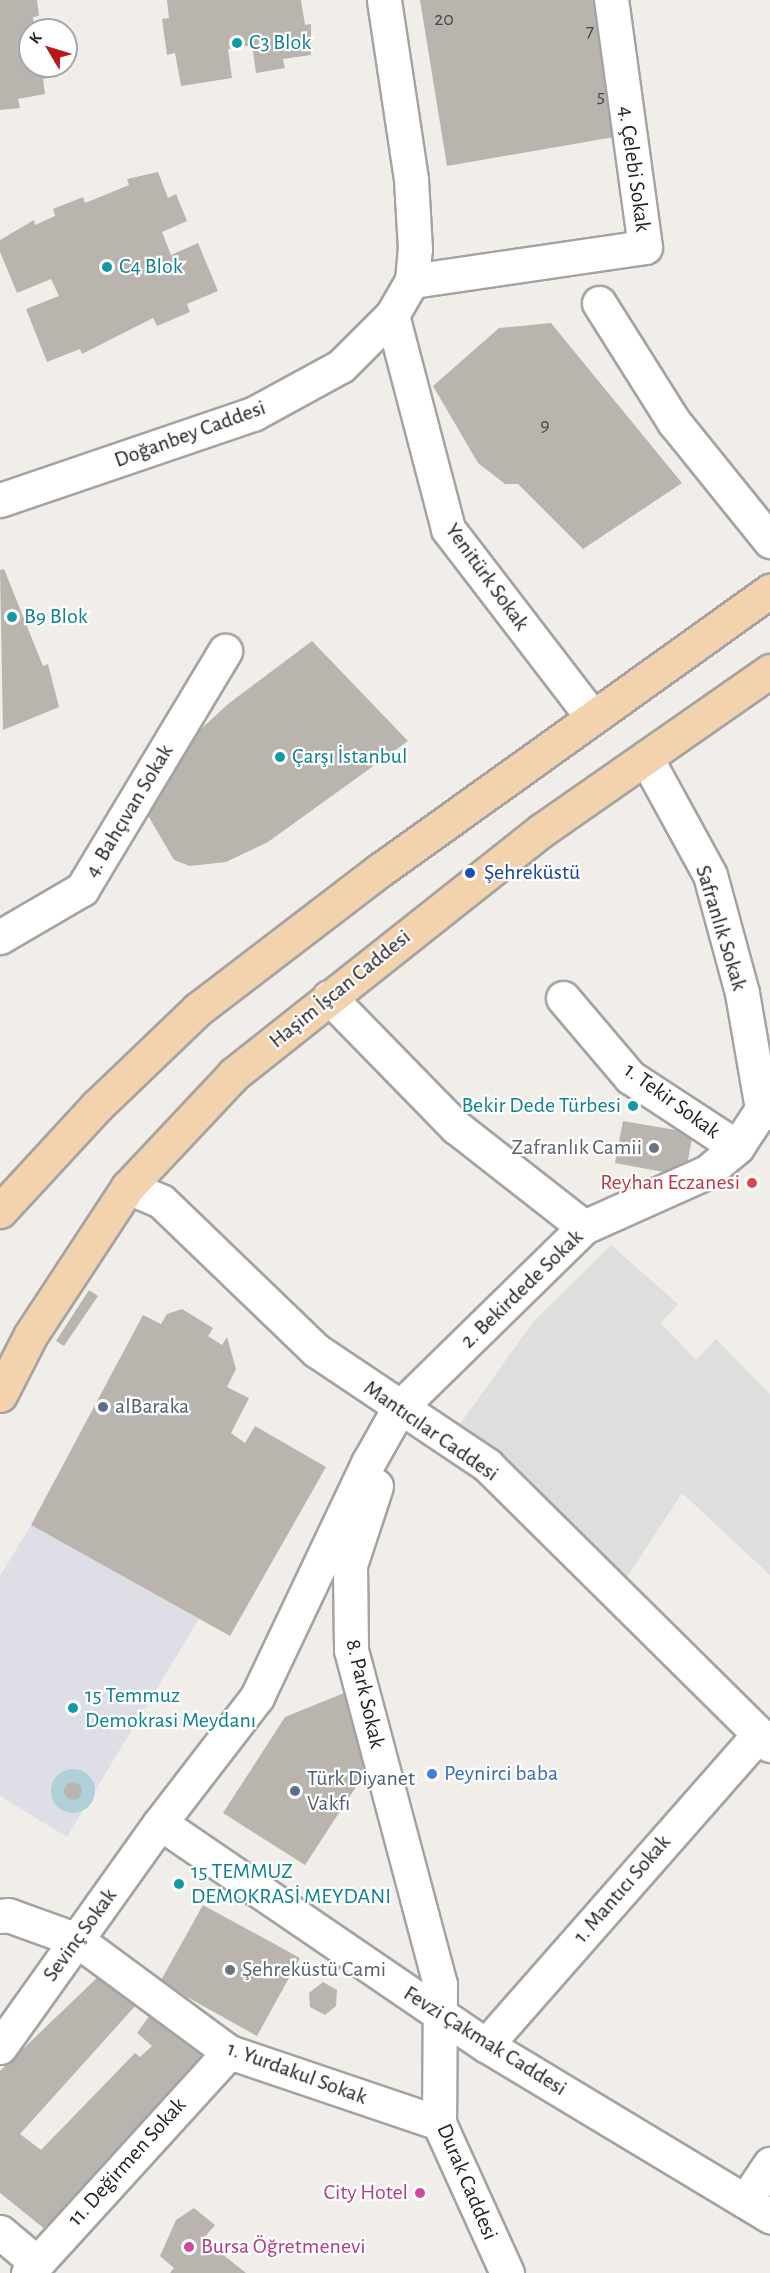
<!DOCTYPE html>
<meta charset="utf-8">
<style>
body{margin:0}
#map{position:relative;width:770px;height:2273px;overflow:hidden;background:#f1eeea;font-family:"Alegreya Sans",sans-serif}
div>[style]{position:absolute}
.parking>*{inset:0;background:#dedede}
.plaza>*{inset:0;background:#dedee6}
.water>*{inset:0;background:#b0d0d9}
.round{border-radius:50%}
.building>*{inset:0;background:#bab4af}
.roads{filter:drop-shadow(2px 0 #a3a3a3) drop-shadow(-2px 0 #a3a3a3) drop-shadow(0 2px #a3a3a3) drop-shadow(0 -2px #a3a3a3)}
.minor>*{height:33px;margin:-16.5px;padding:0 16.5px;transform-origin:16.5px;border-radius:16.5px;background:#fff}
.major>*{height:33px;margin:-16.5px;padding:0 16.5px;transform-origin:16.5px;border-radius:16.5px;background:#f2d3ad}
.dots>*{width:16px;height:16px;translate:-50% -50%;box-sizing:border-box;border:3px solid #fff;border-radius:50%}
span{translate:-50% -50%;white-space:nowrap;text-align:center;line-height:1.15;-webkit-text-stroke:4.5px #fff;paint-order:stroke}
.number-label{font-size:20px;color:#484645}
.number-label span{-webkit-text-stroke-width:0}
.culture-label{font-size:22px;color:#0d838f}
.left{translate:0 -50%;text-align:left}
.right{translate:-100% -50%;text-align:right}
.street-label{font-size:22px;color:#222}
.transit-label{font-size:22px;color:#164399}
.worship-label{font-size:22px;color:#5b616d}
.health-label{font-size:22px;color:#be3a42}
.service-label{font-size:22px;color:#4e5e75}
.shop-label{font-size:22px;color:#366cbe}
.hotel-label{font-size:22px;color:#b23c85}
.north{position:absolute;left:18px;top:18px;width:60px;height:60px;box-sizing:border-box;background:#fff;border:2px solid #a7a7a7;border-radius:50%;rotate:308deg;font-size:16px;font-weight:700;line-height:24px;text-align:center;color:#222}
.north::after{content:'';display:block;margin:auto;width:21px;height:27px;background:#bb181c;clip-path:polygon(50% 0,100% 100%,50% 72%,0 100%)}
</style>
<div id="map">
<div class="parking">
<i style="clip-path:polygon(611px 1245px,678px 1304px,661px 1323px,696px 1360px,716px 1339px,770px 1394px,770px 1575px,682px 1493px,627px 1577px,458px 1427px,533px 1322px)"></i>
</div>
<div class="plaza">
<i style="clip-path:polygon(31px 1525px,199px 1619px,67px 1837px,0 1796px,0 1576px)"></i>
</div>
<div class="water">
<i class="round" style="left:51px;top:1769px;width:44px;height:44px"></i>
</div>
<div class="building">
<i style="clip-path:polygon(0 0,37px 0,39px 16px,33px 17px,35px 30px,30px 30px,30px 66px,46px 66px,48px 78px,43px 79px,45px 94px,18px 99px,20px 108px,0 110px)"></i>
<i style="clip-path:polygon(167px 0,301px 0,305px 25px,311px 24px,311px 55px,283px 59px,285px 68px,256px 73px,252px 45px,228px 49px,232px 78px,181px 86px,175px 53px,167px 55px,162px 19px,169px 18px)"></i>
<i style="clip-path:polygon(420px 0,598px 0,620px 136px,447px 166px)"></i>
<i style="clip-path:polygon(158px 172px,168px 198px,176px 194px,187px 221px,162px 232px,171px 255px,198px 243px,218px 291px,187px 304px,190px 312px,157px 326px,153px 318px,82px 354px,80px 349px,47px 362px,26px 309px,59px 296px,51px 279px,17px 293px,0 252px,0 240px,34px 220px,35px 225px,55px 216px,53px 209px,83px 197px,85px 203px,129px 185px,127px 179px)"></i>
<i style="clip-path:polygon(551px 323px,682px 483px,583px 549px,518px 484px,505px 484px,478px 463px,433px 386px,499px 328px)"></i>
<i style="clip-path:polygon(4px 569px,43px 666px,48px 664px,59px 707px,3px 730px,0 570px)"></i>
<i style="clip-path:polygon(312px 641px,408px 741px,268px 842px,226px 862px,190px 866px,174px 860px,146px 812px,187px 742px,228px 704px)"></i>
<i style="clip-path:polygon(623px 1121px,693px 1133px,685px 1176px,615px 1163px)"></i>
<i style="clip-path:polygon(89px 1290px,98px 1296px,64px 1346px,56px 1341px)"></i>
<i style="clip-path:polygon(182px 1309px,213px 1328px,208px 1336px,222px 1345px,227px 1337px,236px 1369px,227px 1387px,249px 1398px,231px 1433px,245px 1443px,255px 1426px,326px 1467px,230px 1636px,31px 1525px,143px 1315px,161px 1324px,167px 1314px)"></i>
<i style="clip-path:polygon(344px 1693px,367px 1770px,305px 1865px,223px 1813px,285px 1717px)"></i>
<i class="round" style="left:64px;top:1782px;width:18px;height:18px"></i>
<i style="clip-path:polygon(203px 1905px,300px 1958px,257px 2036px,160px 1982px)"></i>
<i style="clip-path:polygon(103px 1972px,137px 2004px,20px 2134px,41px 2150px,135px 2053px,140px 2057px,152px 2046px,137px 2033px,155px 2008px,216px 2057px,51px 2234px,0 2193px,0 2071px)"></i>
<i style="clip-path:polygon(323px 1982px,337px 1990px,336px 2006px,325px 2015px,310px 2007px,309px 1993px)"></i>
<i style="clip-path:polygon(194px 2208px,215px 2225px,203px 2239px,246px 2273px,170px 2273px,174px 2268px,160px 2256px,176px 2220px)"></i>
</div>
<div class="roads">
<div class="minor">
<i style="left:412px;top:281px;width:235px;rotate:-8.3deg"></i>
<i style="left:645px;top:247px;width:249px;rotate:-97.8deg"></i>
<i style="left:599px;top:303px;width:141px;rotate:57.8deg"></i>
<i style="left:674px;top:422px;width:153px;rotate:51.1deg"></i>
<i style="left:392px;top:315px;width:221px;rotate:75.3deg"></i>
<i style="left:448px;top:529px;width:237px;rotate:52.5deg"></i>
<i style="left:0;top:500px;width:267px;rotate:-18.8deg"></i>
<i style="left:253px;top:414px;width:100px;rotate:-28.6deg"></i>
<i style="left:341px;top:366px;width:72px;rotate:-45deg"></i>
<i style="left:392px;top:315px;width:39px;rotate:-60deg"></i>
<i style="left:412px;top:281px;width:32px;rotate:-85deg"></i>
<i style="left:415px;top:249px;width:70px;rotate:-93.3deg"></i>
<i style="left:411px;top:179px;width:181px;rotate:-98.6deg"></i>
<i style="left:646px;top:758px;width:133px;rotate:61.3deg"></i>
<i style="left:710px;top:875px;width:122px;rotate:74.8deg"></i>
<i style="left:742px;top:993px;width:118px;rotate:80.2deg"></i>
<i style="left:0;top:937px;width:95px;rotate:-30.3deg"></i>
<i style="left:82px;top:889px;width:278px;rotate:-59deg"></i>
<i style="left:329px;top:997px;width:182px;rotate:45.7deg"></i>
<i style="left:456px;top:1127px;width:162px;rotate:38deg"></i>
<i style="left:563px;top:998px;width:104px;rotate:49.7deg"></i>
<i style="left:630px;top:1077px;width:128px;rotate:33.2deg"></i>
<i style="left:770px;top:1113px;width:9px;rotate:-153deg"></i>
<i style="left:762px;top:1109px;width:45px;rotate:123.3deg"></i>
<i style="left:737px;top:1147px;width:39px;rotate:140deg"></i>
<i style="left:707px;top:1172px;width:135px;rotate:155.9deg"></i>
<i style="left:584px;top:1227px;width:259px;rotate:135.6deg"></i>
<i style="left:399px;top:1408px;width:63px;rotate:119.4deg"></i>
<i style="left:368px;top:1463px;width:259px;rotate:115.4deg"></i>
<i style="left:257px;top:1697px;width:159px;rotate:127.6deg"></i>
<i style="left:160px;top:1823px;width:394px;rotate:34.3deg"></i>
<i style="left:486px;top:2045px;width:332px;rotate:31.1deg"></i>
<i style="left:128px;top:1187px;width:36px;rotate:23deg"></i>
<i style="left:161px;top:1201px;width:216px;rotate:43.9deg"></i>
<i style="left:317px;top:1351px;width:205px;rotate:33.8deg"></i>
<i style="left:487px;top:1465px;width:398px;rotate:44.7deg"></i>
<i style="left:376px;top:1486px;width:83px;rotate:108.2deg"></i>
<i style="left:350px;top:1565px;width:85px;rotate:89.3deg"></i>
<i style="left:351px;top:1650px;width:346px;rotate:75.1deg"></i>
<i style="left:440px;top:1984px;width:139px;rotate:90.4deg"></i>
<i style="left:439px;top:2123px;width:165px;rotate:65.6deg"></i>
<i style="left:0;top:1916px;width:8px;rotate:-7deg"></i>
<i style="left:8px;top:1915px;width:73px;rotate:19.9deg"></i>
<i style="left:77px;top:1940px;width:189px;rotate:36.4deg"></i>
<i style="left:229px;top:2052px;width:222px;rotate:18.7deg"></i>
<i style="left:486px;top:2045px;width:414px;rotate:-48.7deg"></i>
<i style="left:0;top:2047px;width:275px;rotate:-54.5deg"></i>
<i style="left:745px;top:2201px;width:45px;rotate:-56deg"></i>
<i style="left:0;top:2232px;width:48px;rotate:40deg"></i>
<i style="left:28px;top:2273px;width:299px;rotate:-47.7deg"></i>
</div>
<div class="major">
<i style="left:0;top:1211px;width:143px;rotate:-47.3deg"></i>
<i style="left:97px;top:1106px;width:140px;rotate:-43.8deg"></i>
<i style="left:198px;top:1009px;width:229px;rotate:-37.4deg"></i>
<i style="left:380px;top:870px;width:480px;rotate:-35.6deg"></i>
<i style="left:0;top:1395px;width:66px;rotate:-63deg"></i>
<i style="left:30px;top:1336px;width:178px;rotate:-56.7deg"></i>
<i style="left:128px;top:1187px;width:155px;rotate:-46.8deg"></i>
<i style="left:234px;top:1074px;width:393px;rotate:-38.4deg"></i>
<i style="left:542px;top:830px;width:278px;rotate:-34.9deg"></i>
</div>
</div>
<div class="dots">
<i style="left:237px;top:43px;background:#0f9aa8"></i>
<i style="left:107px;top:267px;background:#0f9aa8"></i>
<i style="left:12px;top:617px;background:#0f9aa8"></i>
<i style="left:280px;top:757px;background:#0f9aa8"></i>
<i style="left:470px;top:873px;background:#1a4fb4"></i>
<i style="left:633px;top:1106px;background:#0f9aa8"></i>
<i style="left:654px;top:1148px;background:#6b7280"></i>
<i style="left:752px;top:1183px;background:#e0444e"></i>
<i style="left:103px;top:1407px;background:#5c6f8a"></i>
<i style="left:73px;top:1708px;background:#0f9aa8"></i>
<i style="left:432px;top:1774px;background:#3f7fe0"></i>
<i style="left:295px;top:1791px;background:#5c6f8a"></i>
<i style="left:179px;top:1884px;background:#0f9aa8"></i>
<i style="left:230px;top:1970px;background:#6b7280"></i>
<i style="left:420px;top:2193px;background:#d1479c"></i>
<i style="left:189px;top:2247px;background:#d1479c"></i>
</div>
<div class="number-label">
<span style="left:444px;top:19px">20</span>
<span style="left:590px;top:31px">7</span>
<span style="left:601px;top:96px">5</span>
<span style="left:545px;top:425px">9</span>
</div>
<div class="culture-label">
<span class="left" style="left:249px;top:43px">C3 Blok</span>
<span class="left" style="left:119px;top:267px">C4 Blok</span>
<span class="left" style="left:24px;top:617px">B9 Blok</span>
<span class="left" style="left:292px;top:757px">Çarşı İstanbul</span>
<span class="right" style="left:621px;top:1106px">Bekir Dede Türbesi</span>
<span class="left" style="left:85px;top:1708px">15 Temmuz<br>Demokrasi Meydanı</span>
<span class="left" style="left:191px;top:1884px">15 TEMMUZ<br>DEMOKRASİ MEYDANI</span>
</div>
<div class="street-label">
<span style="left:634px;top:169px;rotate:82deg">4. Çelebi Sokak</span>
<span style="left:190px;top:434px;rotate:-20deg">Doğanbey Caddesi</span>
<span style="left:487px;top:577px;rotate:54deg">Yenitürk Sokak</span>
<span style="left:129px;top:811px;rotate:-59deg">4. Bahçıvan Sokak</span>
<span style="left:721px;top:928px;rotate:73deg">Safranlık Sokak</span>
<span style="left:340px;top:989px;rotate:-39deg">Haşim İşcan Caddesi</span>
<span style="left:672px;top:1101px;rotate:36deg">1. Tekir Sokak</span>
<span style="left:522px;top:1289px;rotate:-44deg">2. Bekirdede Sokak</span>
<span style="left:431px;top:1431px;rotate:35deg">Mantıcılar Caddesi</span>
<span style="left:365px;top:1694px;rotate:77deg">8. Park Sokak</span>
<span style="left:622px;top:1889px;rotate:-49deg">1. Mantıcı Sokak</span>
<span style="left:80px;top:1935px;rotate:-54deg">Sevinç Sokak</span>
<span style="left:485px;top:2041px;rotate:32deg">Fevzi Çakmak Caddesi</span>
<span style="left:297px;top:2073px;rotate:20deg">1. Yurdakul Sokak</span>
<span style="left:127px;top:2162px;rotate:-48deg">11. Değirmen Sokak</span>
<span style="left:467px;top:2182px;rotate:67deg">Durak Caddesi</span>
</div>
<div class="transit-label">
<span class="left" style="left:484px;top:873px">Şehreküstü</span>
</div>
<div class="worship-label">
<span class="right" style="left:642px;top:1148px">Zafranlık Camii</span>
<span class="left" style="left:242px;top:1970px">Şehreküstü Cami</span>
</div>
<div class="health-label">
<span class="right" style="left:740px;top:1183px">Reyhan Eczanesi</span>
</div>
<div class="service-label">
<span class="left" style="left:115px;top:1407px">alBaraka</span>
<span class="left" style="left:307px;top:1791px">Türk Diyanet<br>Vakfı</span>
</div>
<div class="shop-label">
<span class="left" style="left:444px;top:1774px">Peynirci baba</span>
</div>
<div class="hotel-label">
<span class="right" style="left:408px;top:2193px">City Hotel</span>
<span class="left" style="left:201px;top:2247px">Bursa Öğretmenevi</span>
</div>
<div class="north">K</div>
</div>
